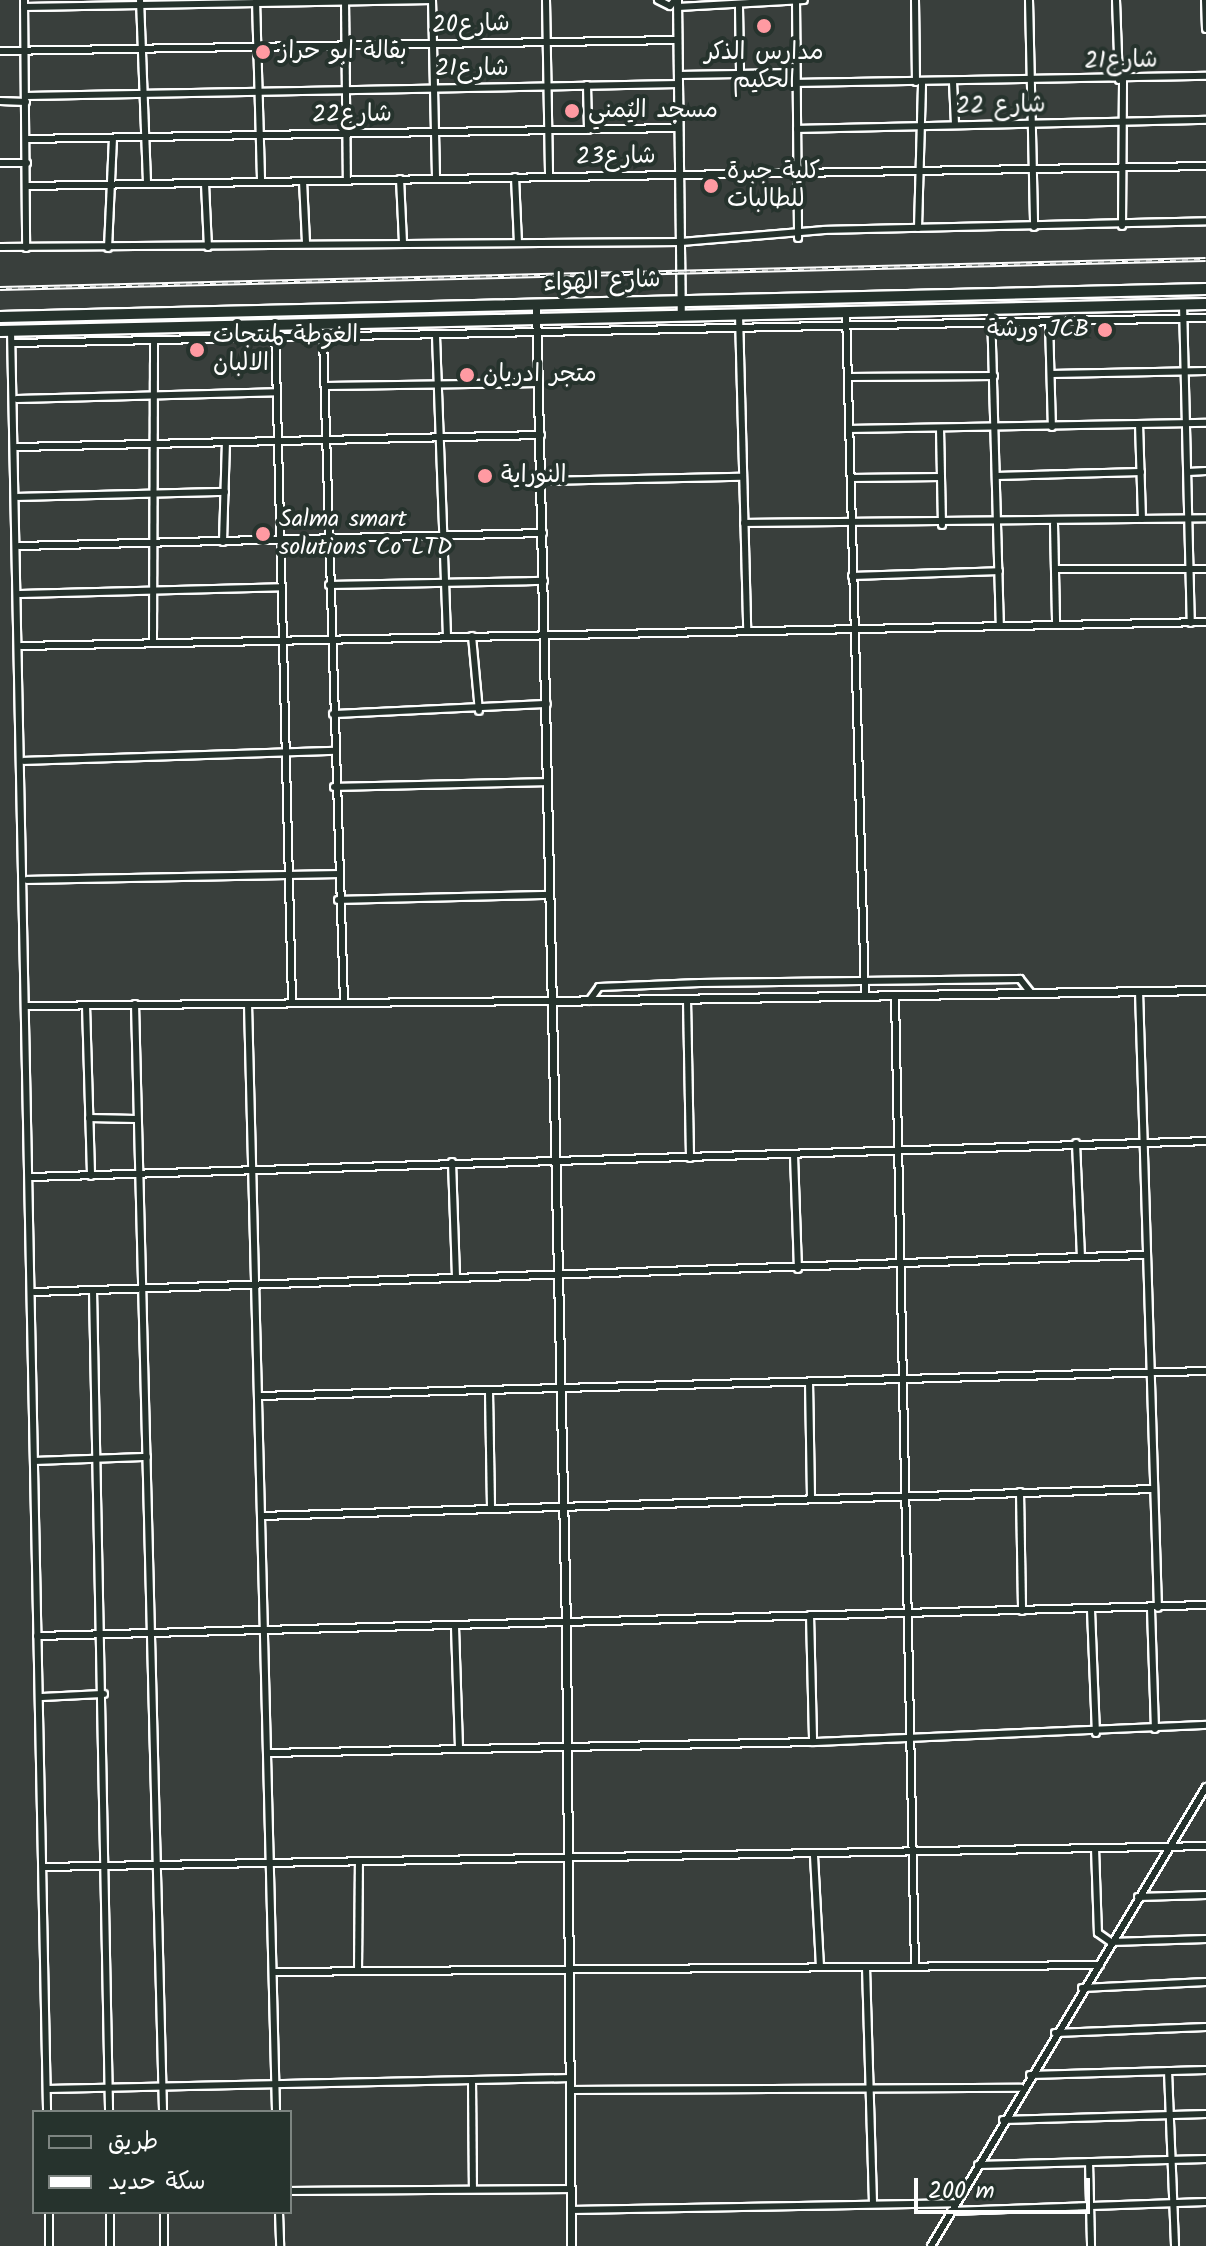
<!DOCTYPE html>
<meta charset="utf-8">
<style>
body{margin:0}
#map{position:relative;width:1206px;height:2246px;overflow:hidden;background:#393f3c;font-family:Kalam,"Playpen Sans Arabic",sans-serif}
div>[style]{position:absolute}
.roads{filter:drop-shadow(2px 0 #fff) drop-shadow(-2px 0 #fff) drop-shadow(0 2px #fff) drop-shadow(0 -2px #fff)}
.minor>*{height:6px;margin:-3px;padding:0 3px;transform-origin:3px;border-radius:3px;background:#26332d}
.tertiary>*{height:7px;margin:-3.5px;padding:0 3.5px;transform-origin:3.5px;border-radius:3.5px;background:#26332d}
.trunk>*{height:10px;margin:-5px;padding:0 5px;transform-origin:5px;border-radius:5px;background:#26332d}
.rail>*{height:5px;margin-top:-2.5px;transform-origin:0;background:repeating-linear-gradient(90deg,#26332d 0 6px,#fff 0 12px);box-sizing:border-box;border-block:2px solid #fff}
.dots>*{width:22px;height:22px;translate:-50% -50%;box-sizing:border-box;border:4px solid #26332d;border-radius:50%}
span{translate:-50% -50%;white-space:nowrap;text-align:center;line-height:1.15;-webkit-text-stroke:8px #26332d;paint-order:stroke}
.street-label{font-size:24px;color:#fff}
.poi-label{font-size:24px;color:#fff}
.left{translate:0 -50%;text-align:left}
.right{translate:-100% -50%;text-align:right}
.legend{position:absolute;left:32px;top:2110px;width:260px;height:104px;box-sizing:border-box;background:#26332d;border:2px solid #7d8581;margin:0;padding:10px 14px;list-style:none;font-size:24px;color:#fff}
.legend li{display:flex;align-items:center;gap:16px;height:40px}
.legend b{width:40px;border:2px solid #7d8581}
.scale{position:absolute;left:914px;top:2178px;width:176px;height:36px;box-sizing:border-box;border:4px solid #fff;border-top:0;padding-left:10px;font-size:24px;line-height:28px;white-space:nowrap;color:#fff;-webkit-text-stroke:6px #26332d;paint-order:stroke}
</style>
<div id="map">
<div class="roads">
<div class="minor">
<i style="left:24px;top:0;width:248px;rotate:89.5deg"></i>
<i style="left:140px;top:0;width:184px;rotate:87.8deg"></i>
<i style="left:256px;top:0;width:182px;rotate:88.4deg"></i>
<i style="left:345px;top:0;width:180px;rotate:89.4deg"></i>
<i style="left:432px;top:0;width:178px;rotate:88.7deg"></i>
<i style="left:546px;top:0;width:176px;rotate:89deg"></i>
<i style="left:658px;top:0;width:13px;rotate:27deg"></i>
<i style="left:670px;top:6px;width:8px;rotate:-50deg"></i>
<i style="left:796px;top:0;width:238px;rotate:89.5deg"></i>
<i style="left:915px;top:0;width:82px;rotate:89.3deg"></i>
<i style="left:1029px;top:0;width:227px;rotate:88.7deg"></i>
<i style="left:1116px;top:0;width:80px;rotate:87.9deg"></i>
<i style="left:1205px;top:0;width:29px;rotate:88deg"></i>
<i style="left:24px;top:7px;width:408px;rotate:-1deg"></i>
<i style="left:678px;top:7px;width:126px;rotate:-3.2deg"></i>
<i style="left:739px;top:7px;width:66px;rotate:89.1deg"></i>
<i style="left:0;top:51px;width:678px;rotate:-0.93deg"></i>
<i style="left:679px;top:75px;width:117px;rotate:-1deg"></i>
<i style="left:953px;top:82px;width:43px;rotate:87.3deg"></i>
<i style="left:796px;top:83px;width:410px;rotate:-1deg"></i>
<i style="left:587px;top:85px;width:45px;rotate:88.7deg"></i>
<i style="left:26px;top:96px;width:653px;rotate:-1.05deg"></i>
<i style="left:0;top:101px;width:26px;rotate:2deg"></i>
<i style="left:797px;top:129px;width:409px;rotate:-1.3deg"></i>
<i style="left:26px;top:139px;width:653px;rotate:-0.97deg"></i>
<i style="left:0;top:163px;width:27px"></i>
<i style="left:515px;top:177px;width:65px;rotate:87.4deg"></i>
<i style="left:400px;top:179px;width:63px;rotate:87.3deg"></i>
<i style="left:303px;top:181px;width:62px;rotate:87.2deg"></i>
<i style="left:205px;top:184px;width:63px;rotate:87.3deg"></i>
<i style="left:27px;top:186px;width:1179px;rotate:-0.97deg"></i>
<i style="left:1122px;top:226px;width:146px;rotate:-89.6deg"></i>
<i style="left:918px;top:228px;width:146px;rotate:-88.4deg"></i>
<i style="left:0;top:247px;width:681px;rotate:-0.42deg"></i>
<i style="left:681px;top:242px;width:144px;rotate:-4.8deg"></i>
<i style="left:824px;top:230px;width:382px;rotate:-1.3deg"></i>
<i style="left:108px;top:248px;width:109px;rotate:-87.4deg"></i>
<i style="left:1183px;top:304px;width:319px;rotate:88.6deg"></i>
<i style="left:991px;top:309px;width:315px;rotate:88.4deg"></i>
<i style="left:846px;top:312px;width:685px;rotate:88.41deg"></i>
<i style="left:739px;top:315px;width:316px;rotate:88.5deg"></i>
<i style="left:1049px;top:322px;width:105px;rotate:88.4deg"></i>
<i style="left:275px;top:324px;width:678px;rotate:88.56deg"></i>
<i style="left:11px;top:331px;width:1781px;rotate:88.84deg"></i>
<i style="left:436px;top:336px;width:300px;rotate:87.9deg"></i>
<i style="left:323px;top:338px;width:664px;rotate:88.19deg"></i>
<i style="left:14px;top:343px;width:1192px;rotate:-1.2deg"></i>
<i style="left:1051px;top:374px;width:155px;rotate:-1.1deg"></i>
<i style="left:849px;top:377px;width:145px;rotate:-0.4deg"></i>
<i style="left:326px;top:386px;width:213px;rotate:-0.8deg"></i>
<i style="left:17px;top:399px;width:260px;rotate:-1.5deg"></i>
<i style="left:1139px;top:424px;width:95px;rotate:88.2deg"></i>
<i style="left:851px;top:429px;width:355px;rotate:-1deg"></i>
<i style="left:940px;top:429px;width:96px;rotate:88.8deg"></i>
<i style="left:17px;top:447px;width:524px;rotate:-1.31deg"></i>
<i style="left:1188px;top:472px;width:18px;rotate:-3deg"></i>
<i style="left:996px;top:476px;width:145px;rotate:-1.6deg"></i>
<i style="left:851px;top:478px;width:90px;rotate:-0.6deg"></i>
<i style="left:542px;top:481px;width:199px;rotate:-1.2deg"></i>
<i style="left:18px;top:497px;width:207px;rotate:-1.4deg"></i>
<i style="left:744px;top:523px;width:462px;rotate:-0.6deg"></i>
<i style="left:1054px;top:524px;width:98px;rotate:88.8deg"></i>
<i style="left:223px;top:542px;width:100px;rotate:-88.3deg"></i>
<i style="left:19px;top:546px;width:524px;rotate:-1.42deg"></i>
<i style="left:1055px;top:569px;width:151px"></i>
<i style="left:852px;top:576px;width:147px;rotate:-1.9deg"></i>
<i style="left:329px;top:585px;width:215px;rotate:-1.1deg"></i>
<i style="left:20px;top:594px;width:262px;rotate:-1.5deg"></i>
<i style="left:472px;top:636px;width:75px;rotate:84.7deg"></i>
<i style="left:153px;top:641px;width:298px;rotate:-89.8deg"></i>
<i style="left:21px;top:646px;width:1185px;rotate:-1.16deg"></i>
<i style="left:333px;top:714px;width:214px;rotate:-2.7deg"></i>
<i style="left:24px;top:761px;width:309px;rotate:-1.9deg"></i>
<i style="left:334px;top:787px;width:214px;rotate:-1.3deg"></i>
<i style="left:27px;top:880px;width:310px;rotate:-1.1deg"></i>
<i style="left:338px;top:900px;width:212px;rotate:-1.4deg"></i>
<i style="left:1139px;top:991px;width:617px;rotate:88.24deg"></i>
<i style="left:895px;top:996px;width:970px;rotate:88.82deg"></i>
<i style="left:687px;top:1000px;width:158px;rotate:88.9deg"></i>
<i style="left:589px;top:1001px;width:17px;rotate:-54deg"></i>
<i style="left:599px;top:987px;width:101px;rotate:-2.3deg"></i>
<i style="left:700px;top:983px;width:320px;rotate:-0.7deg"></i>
<i style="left:1020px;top:979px;width:18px;rotate:52deg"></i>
<i style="left:135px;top:1004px;width:1108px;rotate:88.55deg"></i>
<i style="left:248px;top:1004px;width:1108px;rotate:88.55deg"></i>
<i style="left:86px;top:1005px;width:171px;rotate:88.3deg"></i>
<i style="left:27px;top:1006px;width:524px;rotate:-0.55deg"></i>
<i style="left:89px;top:1118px;width:47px;rotate:1.2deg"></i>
<i style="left:1076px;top:1143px;width:113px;rotate:87.5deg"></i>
<i style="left:794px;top:1155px;width:114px;rotate:88deg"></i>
<i style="left:452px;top:1162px;width:114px;rotate:88deg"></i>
<i style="left:31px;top:1177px;width:1176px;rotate:-1.75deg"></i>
<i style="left:93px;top:1290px;width:822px;rotate:88.88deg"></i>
<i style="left:34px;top:1292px;width:1112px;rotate:-1.91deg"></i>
<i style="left:809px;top:1382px;width:115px;rotate:89deg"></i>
<i style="left:489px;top:1392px;width:115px;rotate:89deg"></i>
<i style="left:258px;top:1396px;width:948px;rotate:-1.51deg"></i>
<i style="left:37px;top:1461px;width:110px;rotate:-2.1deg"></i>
<i style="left:1020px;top:1492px;width:119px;rotate:89deg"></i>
<i style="left:261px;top:1516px;width:893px;rotate:-1.73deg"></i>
<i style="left:1151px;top:1609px;width:120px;rotate:88.1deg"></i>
<i style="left:1091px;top:1610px;width:123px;rotate:87.7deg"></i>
<i style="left:810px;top:1615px;width:127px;rotate:88.6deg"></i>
<i style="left:455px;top:1627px;width:121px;rotate:88.1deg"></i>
<i style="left:37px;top:1636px;width:1169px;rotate:-1.52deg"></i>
<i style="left:40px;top:1697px;width:64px;rotate:-2.7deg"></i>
<i style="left:267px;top:1753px;width:546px;rotate:-1.15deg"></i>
<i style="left:813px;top:1742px;width:393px;rotate:-2.5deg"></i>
<i style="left:1095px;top:1848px;width:85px;rotate:88deg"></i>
<i style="left:1098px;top:1933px;width:16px;rotate:35deg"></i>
<i style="left:1111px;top:1942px;width:95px;rotate:-1.8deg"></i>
<i style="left:814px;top:1856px;width:111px;rotate:86.9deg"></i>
<i style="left:43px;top:1867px;width:1163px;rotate:-1.03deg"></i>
<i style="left:1138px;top:1897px;width:68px;rotate:-1.7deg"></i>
<i style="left:866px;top:1967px;width:237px;rotate:88.3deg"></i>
<i style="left:358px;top:1971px;width:108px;rotate:-89.5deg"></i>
<i style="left:273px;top:1972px;width:827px;rotate:-0.48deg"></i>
<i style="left:1082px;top:1988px;width:124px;rotate:-2.8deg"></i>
<i style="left:1055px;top:2033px;width:151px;rotate:-2.3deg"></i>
<i style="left:1168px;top:2071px;width:175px;rotate:87.7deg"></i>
<i style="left:1030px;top:2075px;width:176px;rotate:-1.6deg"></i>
<i style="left:472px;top:2080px;width:109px;rotate:89.5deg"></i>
<i style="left:47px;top:2089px;width:523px;rotate:-1.2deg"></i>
<i style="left:570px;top:2090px;width:451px;rotate:-0.3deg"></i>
<i style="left:1003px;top:2120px;width:203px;rotate:-1.7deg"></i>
<i style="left:1089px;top:2162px;width:84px;rotate:88.6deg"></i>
<i style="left:978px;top:2165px;width:228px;rotate:-1.5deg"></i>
<i style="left:290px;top:2191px;width:280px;rotate:-0.4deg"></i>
<i style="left:571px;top:2210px;width:384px;rotate:-1deg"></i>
<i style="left:951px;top:2211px;width:255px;rotate:-2deg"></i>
<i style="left:49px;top:2212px;width:34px;rotate:90deg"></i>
<i style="left:110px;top:2212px;width:34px;rotate:90deg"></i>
<i style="left:164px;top:2212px;width:34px;rotate:90deg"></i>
<i style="left:279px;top:2212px;width:34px;rotate:88deg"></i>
<i style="left:931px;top:2246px;width:535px;rotate:-59.07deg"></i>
</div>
<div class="tertiary">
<i style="left:677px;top:0;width:316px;rotate:89.3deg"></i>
<i style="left:536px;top:304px;width:1320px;rotate:88.7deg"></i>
<i style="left:566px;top:1624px;width:622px;rotate:89.54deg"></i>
<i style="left:551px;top:1001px;width:655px;rotate:-0.96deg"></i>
</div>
<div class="trunk">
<i style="left:0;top:317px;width:1206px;rotate:-1.33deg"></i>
<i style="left:0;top:331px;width:1206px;rotate:-1.28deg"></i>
</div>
</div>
<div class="rail">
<i style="left:0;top:288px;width:1206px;rotate:-1.38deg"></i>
</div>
<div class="dots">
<i style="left:764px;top:26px;background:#ff9aa2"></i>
<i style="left:263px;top:52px;background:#ff9aa2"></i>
<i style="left:572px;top:111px;background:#ff9aa2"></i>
<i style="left:711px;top:186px;background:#ff9aa2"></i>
<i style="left:1105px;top:330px;background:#ff9aa2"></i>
<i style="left:197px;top:350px;background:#ff9aa2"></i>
<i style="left:467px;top:375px;background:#ff9aa2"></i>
<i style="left:485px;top:476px;background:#ff9aa2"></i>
<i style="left:263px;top:534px;background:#ff9aa2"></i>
</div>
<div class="street-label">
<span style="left:471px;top:25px;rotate:-2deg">شارع20</span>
<span style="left:1121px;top:61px;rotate:-1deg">شارع21</span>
<span style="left:472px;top:69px">شارع21</span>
<span style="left:1001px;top:106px;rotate:-1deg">شارع 22</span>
<span style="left:352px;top:115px;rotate:-1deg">شارع22</span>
<span style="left:616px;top:157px;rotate:-1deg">شارع23</span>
<span style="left:602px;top:282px;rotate:-2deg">شارع الهواء</span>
</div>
<div class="poi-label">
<span class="left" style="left:279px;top:52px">بقالة ابو حراز</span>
<span style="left:764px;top:67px">مدارس الذكر<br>الحكيم</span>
<span class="left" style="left:588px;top:111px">مسجد اليُمني</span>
<span class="left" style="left:727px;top:186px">كلية جبرة<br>للطالبات</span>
<span class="right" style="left:1089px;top:330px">ورشة JCB</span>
<span class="left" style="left:213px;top:350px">الغوطة لمنتجات<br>الالبان</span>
<span class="left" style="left:483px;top:375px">متجر ادريان</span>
<span class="left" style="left:501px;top:476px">النوراية</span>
<span class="left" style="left:279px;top:534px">Salma smart<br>solutions Co LTD</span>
</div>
<ul class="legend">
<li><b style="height:10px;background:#26332d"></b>طريق</li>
<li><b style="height:10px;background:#fff"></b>سكة حديد</li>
</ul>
<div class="scale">200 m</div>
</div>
